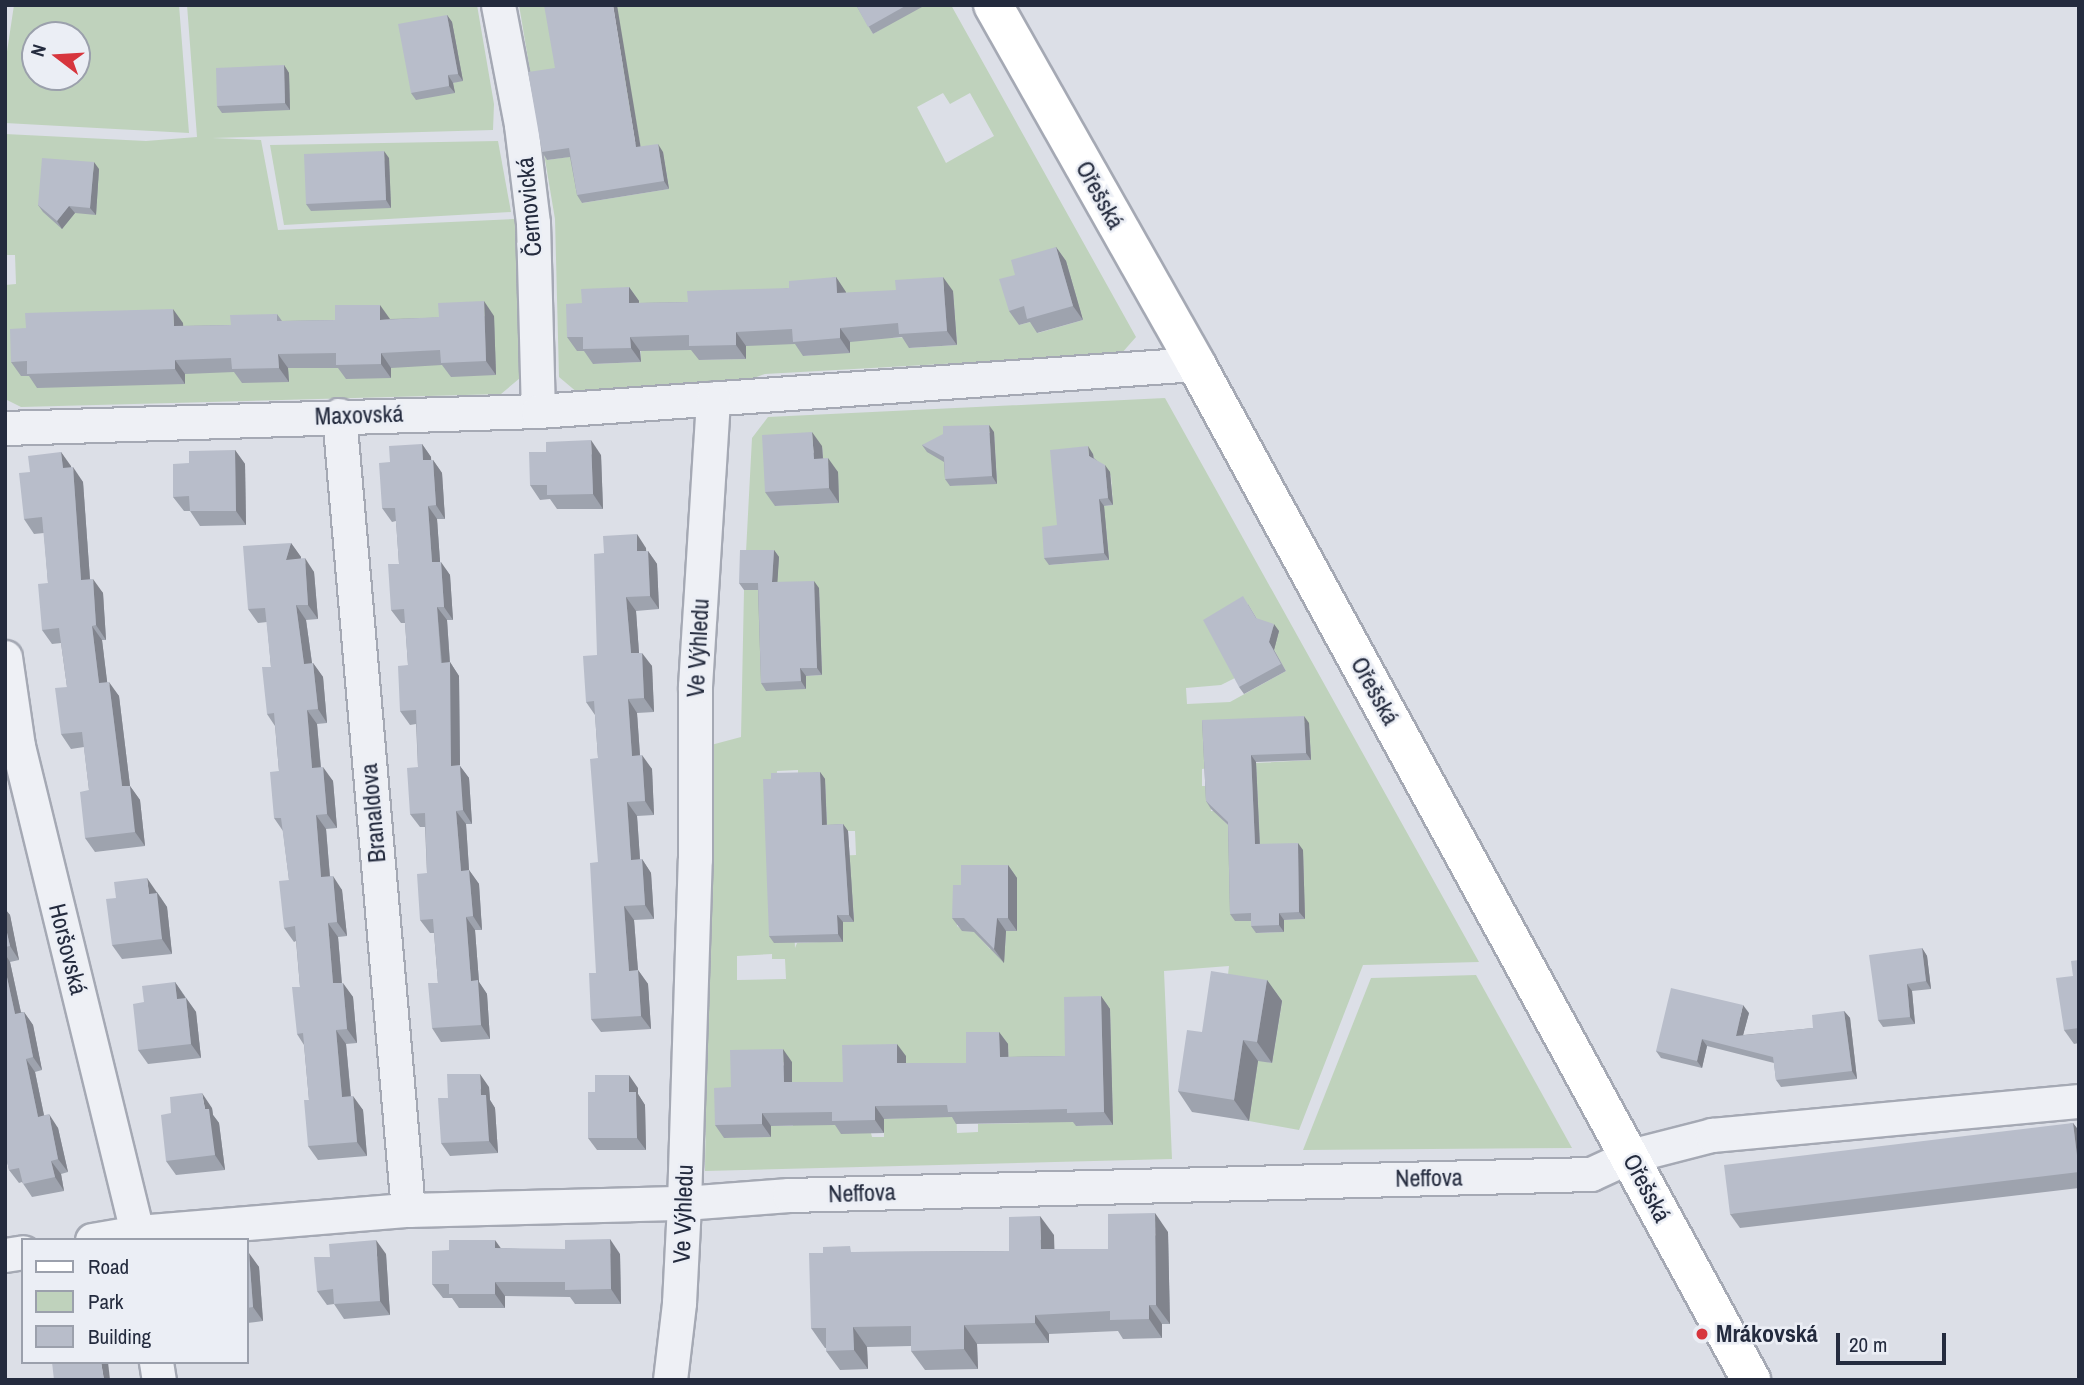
<!DOCTYPE html>
<meta charset="utf-8">
<style>
body{margin:0}
#map{position:relative;width:2084px;height:1385px;overflow:hidden;background:#dcdfe7;font-family:"Archivo Narrow",sans-serif}
div>[style]{position:absolute}
.green>*{inset:0;background:#bfd2bc}
.roads{filter:drop-shadow(2px 0 #a5a9b4) drop-shadow(-2px 0 #a5a9b4) drop-shadow(0 2px #a5a9b4) drop-shadow(0 -2px #a5a9b4)}
.street>*{height:33px;margin:-16.5px;padding:0 16.5px;transform-origin:16.5px;border-radius:16.5px;background:#eef0f5}
.secondary>*{height:38px;margin:-19px;padding:0 19px;transform-origin:19px;border-radius:19px;background:#fff}
.wall>*{inset:0;background:#9ea3ae}
.shaded-wall>*{inset:0;background:#81848d}
.building>*{inset:0;background:#b8bdca}
.dots>*{width:19px;height:19px;translate:-50% -50%;box-sizing:border-box;border:4px solid #ebeef5;border-radius:50%}
span{translate:-50% -50%;white-space:nowrap;text-align:center;line-height:1.15;-webkit-text-stroke:5px #ebeef5;paint-order:stroke}
.street-label{font-size:24px;color:#242b3e}
.poi-label{font-size:24px;color:#242b3e;font-weight:700}
.left{translate:0 -50%;text-align:left}
.frame{position:absolute;inset:0;border:7px solid #242b3e;pointer-events:none}
.legend{position:absolute;left:21px;top:1238px;width:228px;height:126px;box-sizing:border-box;background:#ebeef5;border:2px solid #9ba0ac;margin:0;padding:9px 12px;list-style:none;font-size:21px;color:#242b3e}
.legend li{display:flex;align-items:center;gap:14px;height:35px}
.legend b{width:35px;border:2px solid #9ba0ac}
.north{position:absolute;left:21px;top:21px;width:70px;height:70px;box-sizing:border-box;background:#ebeef5;border:2px solid #9ba0ac;border-radius:50%;rotate:287deg;font-size:19px;font-weight:700;line-height:28px;text-align:center;color:#242b3e}
.north::after{content:'';display:block;margin:auto;width:24px;height:32px;background:#d7353d;clip-path:polygon(50% 0,100% 100%,50% 72%,0 100%)}
.scale{position:absolute;left:1836px;top:1333px;width:110px;height:32px;box-sizing:border-box;border:4px solid #242b3e;border-top:0;padding-left:9px;font-size:21px;line-height:24px;white-space:nowrap;color:#242b3e;-webkit-text-stroke:5px #ebeef5;paint-order:stroke}
</style>
<div id="map">
<div class="green">
<i style="clip-path:polygon(evenodd,14px 5px,179px 5px,189px 133px,5px 123px,5px 65px,14px 5px,35px 35px,77px 35px,77px 77px,35px 77px,35px 35px)"></i>
<i style="clip-path:polygon(evenodd,187px 5px,477px 5px,494px 104px,493px 130px,212px 138px,261px 140px,278px 230px,515px 219px,520px 378px,501px 394px,21px 407px,5px 399px,5px 285px,16px 284px,15px 255px,5px 255px,5px 134px,146px 141px,197px 137px,187px 5px,404px 31px,463px 80px,453px 83px,454px 93px,404px 31px)"></i>
<i style="clip-path:polygon(evenodd,519px 5px,577px 5px,549px 11px,560px 76px,534px 80px,538px 101px,565px 97px,564px 86px,598px 80px,597px 69px,626px 64px,616px 5px,857px 5px,873px 34px,921px 5px,951px 5px,1136px 337px,1121px 354px,765px 374px,732px 386px,578px 393px,559px 377px,555px 219px,519px 5px,943px 93px,950px 104px,970px 93px,994px 136px,946px 163px,917px 107px,943px 93px,519px 5px,635px 116px,642px 155px,663px 152px,669px 189px,582px 203px,575px 156px,547px 160px,543px 131px,635px 116px,519px 5px,1066px 262px,1083px 320px,1038px 333px,1034px 321px,1019px 325px,1009px 293px,1025px 289px,1021px 274px,1066px 262px,519px 5px,953px 291px,957px 345px,910px 348px,908px 337px,893px 338px,891px 305px,906px 304px,906px 294px,953px 291px,519px 5px,846px 292px,850px 352px,804px 356px,802px 343px,786px 344px,784px 311px,800px 310px,799px 295px,846px 292px,519px 5px,639px 301px,641px 362px,594px 364px,593px 351px,577px 351px,576px 318px,592px 317px,592px 303px,639px 301px,519px 5px,744px 304px,746px 359px,699px 360px,699px 349px,683px 350px,682px 317px,698px 316px,698px 305px,744px 304px)"></i>
<i style="clip-path:polygon(498px 141px,511px 212px,284px 225px,270px 145px)"></i>
<i style="clip-path:polygon(evenodd,1165px 398px,1479px 962px,1363px 965px,1299px 1130px,1249px 1121px,1258px 1060px,1272px 1063px,1282px 1002px,1226px 992px,1229px 966px,1164px 971px,1172px 1159px,705px 1171px,711px 745px,741px 737px,744px 590px,752px 438px,768px 417px,1165px 398px,994px 432px,997px 483px,950px 486px,949px 461px,939px 459px,936px 452px,939px 446px,948px 444px,949px 433px,994px 432px,1165px 398px,822px 446px,824px 473px,837px 473px,839px 503px,775px 506px,772px 449px,822px 446px,1165px 398px,1093px 454px,1095px 469px,1105px 469px,1111px 476px,1113px 505px,1089px 508px,1091px 529px,1106px 528px,1109px 560px,1050px 565px,1047px 534px,1062px 533px,1055px 458px,1093px 454px,1165px 398px,819px 588px,822px 675px,806px 676px,806px 689px,766px 690px,763px 590px,819px 588px,1165px 398px,1248px 604px,1262px 627px,1272px 629px,1277px 638px,1273px 648px,1286px 671px,1230px 702px,1187px 704px,1186px 688px,1221px 685px,1235px 678px,1208px 627px,1248px 604px,1165px 398px,1255px 723px,1309px 723px,1311px 760px,1256px 763px,1258px 809px,1247px 810px,1248px 819px,1240px 827px,1230px 827px,1224px 821px,1223px 811px,1211px 811px,1210px 786px,1202px 786px,1202px 769px,1209px 768px,1208px 724px,1255px 723px,1165px 398px,798px 770px,798px 780px,825px 779px,827px 828px,824px 831px,855px 831px,856px 855px,771px 859px,769px 828px,778px 827px,778px 805px,769px 804px,768px 786px,776px 786px,777px 771px,798px 770px,1165px 398px,1262px 851px,1303px 851px,1304px 919px,1284px 920px,1283px 932px,1256px 933px,1256px 920px,1235px 921px,1234px 866px,1261px 865px,1262px 851px,1165px 398px,1017px 878px,1017px 931px,1006px 931px,1005px 948px,990px 949px,980px 938px,980px 932px,964px 931px,957px 926px,956px 907px,962px 907px,962px 898px,970px 898px,970px 879px,1017px 878px,1165px 398px,822px 889px,824px 893px,852px 893px,854px 922px,843px 922px,843px 941px,797px 943px,795px 948px,794px 924px,773px 924px,772px 895px,822px 893px,822px 889px,1165px 398px,772px 954px,772px 959px,785px 959px,786px 979px,737px 980px,737px 956px,772px 954px,1165px 398px,1110px 1009px,1113px 1125px,1076px 1126px,1073px 1010px,1110px 1009px,1165px 398px,975px 1045px,1008px 1045px,1009px 1070px,1028px 1070px,1029px 1123px,978px 1124px,978px 1132px,957px 1133px,955px 1076px,975px 1076px,975px 1045px,1165px 398px,906px 1056px,906px 1118px,884px 1119px,884px 1137px,872px 1137px,871px 1133px,841px 1133px,840px 1095px,852px 1095px,852px 1057px,906px 1056px,1165px 398px,791px 1062px,793px 1126px,771px 1126px,771px 1137px,724px 1138px,723px 1101px,739px 1100px,739px 1063px,791px 1062px)"></i>
<i style="clip-path:polygon(1476px 975px,1572px 1148px,1303px 1150px,1371px 978px)"></i>
</div>
<div class="roads">
<div class="street">
<i style="left:498px;top:5px;width:122px;rotate:79.1deg"></i>
<i style="left:521px;top:125px;width:99px;rotate:83deg"></i>
<i style="left:533px;top:223px;width:188px;rotate:88.5deg"></i>
<i style="left:339px;top:415px;width:798px;rotate:85.04deg"></i>
<i style="left:5px;top:428px;width:533px;rotate:-1.83deg"></i>
<i style="left:538px;top:411px;width:660px;rotate:-4.09deg"></i>
<i style="left:5px;top:657px;width:90px;rotate:81.7deg"></i>
<i style="left:18px;top:746px;width:509px;rotate:76.24deg"></i>
<i style="left:92px;top:1240px;width:47px;rotate:-9.9deg"></i>
<i style="left:138px;top:1232px;width:271px;rotate:-4.7deg"></i>
<i style="left:408px;top:1210px;width:276px;rotate:-1.5deg"></i>
<i style="left:684px;top:1203px;width:105px;rotate:-4.4deg"></i>
<i style="left:789px;top:1195px;width:802px;rotate:-1.5deg"></i>
<i style="left:1591px;top:1174px;width:43px;rotate:-24.8deg"></i>
<i style="left:1630px;top:1156px;width:85px;rotate:-14.4deg"></i>
<i style="left:1712px;top:1135px;width:369px;rotate:-5.3deg"></i>
<i style="left:5px;top:1255px;width:18px;rotate:-9deg"></i>
<i style="left:156px;top:1362px;width:18px;rotate:81deg"></i>
<i style="left:670px;top:1380px;width:78px;rotate:-83.3deg"></i>
<i style="left:679px;top:1303px;width:100px;rotate:-87.1deg"></i>
<i style="left:684px;top:1203px;width:344px;rotate:-88.2deg"></i>
<i style="left:695px;top:859px;width:173px;rotate:-90deg"></i>
<i style="left:695px;top:686px;width:288px;rotate:-86.4deg"></i>
</div>
<div class="secondary">
<i style="left:993px;top:5px;width:412px;rotate:60.5deg"></i>
<i style="left:1196px;top:364px;width:1158px;rotate:61.35deg"></i>
</div>
</div>
<div class="wall">
<i style="clip-path:polygon(856px 5px,921px 5px,922px 7px,873px 34px)"></i>
<i style="clip-path:polygon(447px 15px,452px 22px,463px 81px,453px 83px,455px 93px,416px 100px,411px 93px)"></i>
<i style="clip-path:polygon(284px 65px,289px 73px,290px 110px,222px 113px,217px 106px)"></i>
<i style="clip-path:polygon(555px 68px,640px 147px,663px 152px,669px 189px,582px 203px,577px 195px,570px 157px,547px 160px,542px 152px)"></i>
<i style="clip-path:polygon(389px 158px,391px 208px,311px 211px,306px 204px)"></i>
<i style="clip-path:polygon(99px 169px,96px 215px,75px 213px,62px 229px,43px 212px,38px 205px)"></i>
<i style="clip-path:polygon(1056px 247px,1066px 261px,1083px 320px,1037px 333px,1030px 322px,1019px 325px,1009px 311px,1015px 275px)"></i>
<i style="clip-path:polygon(836px 277px,846px 293px,953px 291px,957px 345px,909px 348px,902px 337px,850px 342px,850px 353px,803px 356px,795px 344px,746px 346px,746px 359px,699px 360px,691px 350px,640px 351px,641px 362px,593px 364px,584px 351px,577px 351px,567px 337px,582px 303px,629px 287px,639px 301px,639px 303px,688px 302px,789px 288px)"></i>
<i style="clip-path:polygon(277px 314px,282px 321px,390px 319px,494px 316px,496px 375px,451px 377px,442px 365px,391px 368px,391px 378px,346px 379px,338px 368px,288px 368px,289px 382px,242px 383px,234px 372px,185px 374px,185px 384px,37px 388px,29px 376px,21px 376px,11px 362px,183px 323px,183px 326px,231px 325px)"></i>
<i style="clip-path:polygon(994px 432px,997px 484px,950px 486px,945px 479px,944px 462px,927px 452px,922px 445px)"></i>
<i style="clip-path:polygon(422px 444px,431px 457px,431px 460px,433px 460px,442px 473px,445px 519px,437px 519px,440px 562px,450px 575px,453px 620px,447px 620px,450px 662px,459px 676px,460px 766px,469px 778px,472px 824px,466px 824px,469px 870px,479px 884px,482px 930px,475px 930px,479px 982px,487px 994px,490px 1039px,441px 1042px,432px 1028px,438px 983px,434px 933px,430px 933px,420px 920px,427px 873px,425px 827px,420px 827px,410px 814px,418px 767px,416px 724px,410px 725px,400px 711px,408px 665px,405px 623px,401px 623px,391px 610px,399px 564px,396px 521px,392px 522px,382px 508px,390px 462px)"></i>
<i style="clip-path:polygon(822px 446px,823px 458px,838px 472px,839px 503px,775px 506px,765px 492px)"></i>
<i style="clip-path:polygon(235px 450px,245px 464px,246px 525px,200px 526px,190px 511px,184px 511px,173px 497px,189px 463px)"></i>
<i style="clip-path:polygon(61px 452px,71px 468px,83px 482px,90px 579px,103px 593px,106px 640px,102px 640px,107px 682px,119px 696px,130px 786px,140px 800px,145px 846px,95px 852px,85px 838px,89px 790px,84px 747px,71px 749px,61px 734px,67px 687px,61px 643px,52px 644px,42px 630px,48px 583px,44px 533px,34px 534px,24px 519px,30px 472px)"></i>
<i style="clip-path:polygon(546px 452px,601px 455px,603px 509px,557px 509px,550px 499px,540px 500px,530px 485px)"></i>
<i style="clip-path:polygon(1093px 454px,1094px 458px,1110px 472px,1113px 505px,1104px 506px,1109px 560px,1049px 565px,1044px 558px,1057px 525px)"></i>
<i style="clip-path:polygon(291px 543px,301px 557px,301px 559px,314px 572px,318px 619px,306px 620px,312px 663px,313px 663px,323px 677px,327px 723px,317px 724px,321px 767px,333px 781px,337px 828px,326px 829px,330px 876px,342px 890px,347px 936px,338px 937px,342px 983px,353px 997px,357px 1043px,346px 1044px,351px 1096px,363px 1110px,367px 1156px,318px 1160px,308px 1146px,309px 1100px,304px 1045px,297px 1034px,300px 987px,296px 941px,294px 942px,284px 928px,289px 880px,283px 831px,274px 818px,279px 771px,275px 726px,267px 714px,271px 667px,267px 622px,258px 623px,248px 609px)"></i>
<i style="clip-path:polygon(646px 548px,646px 551px,648px 551px,657px 564px,659px 609px,636px 611px,639px 653px,652px 666px,654px 712px,637px 713px,640px 756px,652px 769px,654px 815px,637px 816px,640px 860px,642px 859px,651px 873px,654px 919px,634px 920px,638px 970px,648px 984px,651px 1029px,601px 1032px,591px 1019px,596px 973px,598px 862px,598px 758px,595px 715px,586px 702px,597px 655px)"></i>
<i style="clip-path:polygon(774px 550px,779px 557px,777px 582px,819px 588px,822px 675px,806px 676px,806px 689px,766px 691px,761px 683px,758px 590px,744px 590px,739px 583px)"></i>
<i style="clip-path:polygon(1248px 604px,1257px 619px,1279px 631px,1274px 650px,1286px 671px,1244px 694px,1239px 687px)"></i>
<i style="clip-path:polygon(1202px 720px,1309px 723px,1311px 760px,1256px 762px,1260px 844px,1303px 850px,1305px 919px,1284px 920px,1284px 932px,1256px 933px,1251px 926px,1251px 921px,1235px 921px,1230px 914px,1228px 825px,1211px 809px,1206px 801px)"></i>
<i style="clip-path:polygon(820px 772px,825px 779px,827px 825px,843px 824px,848px 831px,854px 922px,843px 922px,843px 942px,774px 943px,769px 936px,771px 779px)"></i>
<i style="clip-path:polygon(1008px 865px,1017px 878px,1017px 931px,1006px 931px,1004px 963px,974px 932px,962px 931px,952px 918px,961px 885px)"></i>
<i style="clip-path:polygon(157px 892px,167px 907px,172px 954px,122px 959px,112px 945px)"></i>
<i style="clip-path:polygon(5px 909px,10px 915px,19px 960px,10px 962px,21px 1012px,24px 1012px,33px 1025px,42px 1070px,35px 1072px,44px 1115px,58px 1128px,68px 1172px,61px 1174px,64px 1191px,32px 1197px,22px 1182px,19px 1183px,9px 1170px,5px 1152px)"></i>
<i style="clip-path:polygon(1922px 948px,1927px 956px,1931px 989px,1912px 991px,1915px 1024px,1883px 1027px,1878px 1020px)"></i>
<i style="clip-path:polygon(2079px 960px,2079px 1043px,2074px 1044px,2064px 1030px,2073px 976px)"></i>
<i style="clip-path:polygon(1267px 980px,1282px 1001px,1272px 1063px,1258px 1061px,1249px 1121px,1192px 1112px,1178px 1091px,1202px 1032px)"></i>
<i style="clip-path:polygon(175px 982px,196px 1012px,201px 1058px,148px 1064px,138px 1050px,144px 1002px)"></i>
<i style="clip-path:polygon(1101px 996px,1110px 1009px,1113px 1125px,1076px 1126px,1073px 1122px,956px 1124px,952px 1117px,884px 1119px,884px 1133px,841px 1134px,835px 1125px,771px 1126px,771px 1137px,724px 1138px,715px 1125px,731px 1087px,792px 1062px,792px 1082px,843px 1082px,906px 1056px,906px 1063px,966px 1063px,999px 1032px,1008px 1044px,1008px 1057px,1065px 1056px)"></i>
<i style="clip-path:polygon(1844px 1011px,1850px 1018px,1857px 1079px,1781px 1087px,1776px 1080px,1774px 1063px,1707px 1046px,1702px 1068px,1661px 1058px,1656px 1051px,1749px 1013px,1743px 1035px,1813px 1028px)"></i>
<i style="clip-path:polygon(489px 1087px,490px 1100px,495px 1108px,498px 1153px,450px 1156px,441px 1143px,448px 1098px)"></i>
<i style="clip-path:polygon(638px 1088px,638px 1094px,645px 1105px,646px 1150px,597px 1150px,588px 1138px)"></i>
<i style="clip-path:polygon(212px 1108px,213px 1115px,219px 1123px,225px 1170px,176px 1175px,166px 1161px,171px 1113px)"></i>
<i style="clip-path:polygon(2073px 1123px,2079px 1131px,2079px 1188px,1740px 1228px,1730px 1214px)"></i>
<i style="clip-path:polygon(1168px 1232px,1170px 1324px,1162px 1324px,1162px 1338px,1123px 1339px,1118px 1331px,1049px 1334px,1049px 1343px,977px 1344px,978px 1369px,925px 1370px,911px 1351px,911px 1346px,867px 1347px,868px 1369px,840px 1370px,826px 1351px,826px 1348px,825px 1348px,811px 1328px,855px 1252px,1009px 1251px,1054px 1235px,1054px 1249px,1108px 1249px)"></i>
<i style="clip-path:polygon(501px 1248px,620px 1254px,621px 1304px,575px 1304px,570px 1297px,505px 1296px,505px 1308px,459px 1308px,452px 1298px,443px 1298px,432px 1284px)"></i>
<i style="clip-path:polygon(247px 1253px,259px 1267px,263px 1321px,247px 1323px)"></i>
<i style="clip-path:polygon(386px 1254px,390px 1315px,344px 1319px,334px 1304px,327px 1305px,317px 1291px)"></i>
</div>
<div class="shaded-wall">
<i style="clip-path:polygon(613px 5px,617px 5px,642px 155px,636px 147px)"></i>
<i style="clip-path:polygon(447px 15px,452px 22px,463px 81px,458px 74px)"></i>
<i style="clip-path:polygon(284px 65px,289px 73px,290px 110px,285px 103px)"></i>
<i style="clip-path:polygon(448px 75px,453px 83px,455px 93px,449px 86px)"></i>
<i style="clip-path:polygon(658px 144px,663px 152px,669px 189px,664px 181px)"></i>
<i style="clip-path:polygon(384px 151px,389px 158px,391px 208px,386px 200px)"></i>
<i style="clip-path:polygon(94px 162px,99px 169px,96px 215px,90px 208px)"></i>
<i style="clip-path:polygon(69px 206px,75px 213px,62px 229px,57px 221px)"></i>
<i style="clip-path:polygon(1056px 247px,1066px 261px,1083px 320px,1073px 306px)"></i>
<i style="clip-path:polygon(836px 277px,846px 292px,847px 308px,837px 293px)"></i>
<i style="clip-path:polygon(943px 277px,953px 291px,957px 345px,947px 331px)"></i>
<i style="clip-path:polygon(629px 287px,639px 301px,639px 317px,629px 303px)"></i>
<i style="clip-path:polygon(484px 301px,494px 316px,496px 375px,486px 361px)"></i>
<i style="clip-path:polygon(380px 305px,390px 319px,380px 320px)"></i>
<i style="clip-path:polygon(173px 309px,183px 323px,184px 341px,174px 326px)"></i>
<i style="clip-path:polygon(840px 328px,850px 342px,850px 353px,840px 338px)"></i>
<i style="clip-path:polygon(736px 332px,746px 346px,746px 359px,736px 345px)"></i>
<i style="clip-path:polygon(630px 337px,640px 351px,641px 362px,631px 348px)"></i>
<i style="clip-path:polygon(381px 353px,391px 368px,391px 378px,381px 364px)"></i>
<i style="clip-path:polygon(278px 354px,288px 368px,289px 382px,279px 368px)"></i>
<i style="clip-path:polygon(175px 360px,185px 374px,185px 384px,175px 369px)"></i>
<i style="clip-path:polygon(989px 425px,994px 432px,997px 484px,992px 476px)"></i>
<i style="clip-path:polygon(812px 432px,822px 446px,824px 473px,814px 459px)"></i>
<i style="clip-path:polygon(591px 440px,601px 455px,603px 509px,593px 494px)"></i>
<i style="clip-path:polygon(422px 444px,431px 457px,432px 474px,423px 460px)"></i>
<i style="clip-path:polygon(1088px 446px,1093px 454px,1094px 463px,1089px 456px)"></i>
<i style="clip-path:polygon(235px 450px,245px 464px,246px 525px,236px 511px)"></i>
<i style="clip-path:polygon(61px 452px,71px 466px,73px 483px,63px 468px)"></i>
<i style="clip-path:polygon(828px 458px,838px 472px,839px 503px,829px 488px)"></i>
<i style="clip-path:polygon(433px 460px,442px 473px,445px 519px,436px 505px)"></i>
<i style="clip-path:polygon(1105px 465px,1110px 472px,1113px 505px,1108px 498px)"></i>
<i style="clip-path:polygon(73px 467px,83px 482px,91px 594px,81px 580px)"></i>
<i style="clip-path:polygon(1099px 499px,1104px 506px,1109px 560px,1104px 553px)"></i>
<i style="clip-path:polygon(428px 506px,437px 519px,441px 575px,432px 562px)"></i>
<i style="clip-path:polygon(637px 534px,646px 548px,647px 565px,637px 551px)"></i>
<i style="clip-path:polygon(291px 543px,301px 557px,296px 574px,286px 560px)"></i>
<i style="clip-path:polygon(774px 550px,779px 557px,777px 589px,772px 582px)"></i>
<i style="clip-path:polygon(648px 551px,657px 564px,659px 609px,650px 596px)"></i>
<i style="clip-path:polygon(305px 558px,314px 572px,318px 619px,308px 605px)"></i>
<i style="clip-path:polygon(441px 562px,450px 575px,453px 620px,444px 607px)"></i>
<i style="clip-path:polygon(93px 579px,103px 593px,106px 640px,96px 625px)"></i>
<i style="clip-path:polygon(814px 581px,819px 588px,822px 675px,817px 668px)"></i>
<i style="clip-path:polygon(626px 597px,636px 611px,640px 667px,631px 653px)"></i>
<i style="clip-path:polygon(296px 605px,306px 620px,314px 678px,304px 664px)"></i>
<i style="clip-path:polygon(437px 607px,447px 620px,450px 666px,450px 662px,459px 676px,460px 766px,469px 778px,472px 824px,463px 810px,451px 766px)"></i>
<i style="clip-path:polygon(1274px 624px,1279px 631px,1274px 650px,1286px 671px,1269px 642px)"></i>
<i style="clip-path:polygon(92px 626px,102px 640px,109px 697px,99px 683px)"></i>
<i style="clip-path:polygon(642px 653px,652px 666px,654px 712px,644px 698px)"></i>
<i style="clip-path:polygon(313px 663px,323px 677px,327px 723px,318px 709px)"></i>
<i style="clip-path:polygon(800px 668px,806px 676px,806px 689px,801px 681px)"></i>
<i style="clip-path:polygon(109px 682px,119px 696px,130px 786px,140px 800px,145px 846px,135px 832px,122px 786px)"></i>
<i style="clip-path:polygon(628px 699px,637px 713px,641px 770px,632px 756px)"></i>
<i style="clip-path:polygon(307px 710px,317px 724px,322px 782px,312px 768px)"></i>
<i style="clip-path:polygon(1304px 716px,1309px 723px,1311px 760px,1306px 753px)"></i>
<i style="clip-path:polygon(642px 755px,652px 769px,654px 815px,645px 801px)"></i>
<i style="clip-path:polygon(1251px 755px,1256px 762px,1260px 851px,1255px 844px)"></i>
<i style="clip-path:polygon(323px 767px,333px 781px,337px 828px,327px 814px)"></i>
<i style="clip-path:polygon(820px 772px,825px 779px,827px 832px,822px 825px)"></i>
<i style="clip-path:polygon(627px 802px,637px 816px,641px 874px,631px 860px)"></i>
<i style="clip-path:polygon(456px 811px,466px 824px,470px 885px,461px 871px)"></i>
<i style="clip-path:polygon(316px 815px,326px 829px,331px 891px,321px 877px)"></i>
<i style="clip-path:polygon(843px 824px,848px 831px,854px 922px,849px 915px)"></i>
<i style="clip-path:polygon(1298px 843px,1303px 850px,1305px 919px,1299px 912px)"></i>
<i style="clip-path:polygon(642px 859px,651px 873px,654px 919px,645px 905px)"></i>
<i style="clip-path:polygon(1008px 865px,1017px 878px,1017px 931px,1008px 918px)"></i>
<i style="clip-path:polygon(469px 870px,479px 884px,482px 930px,473px 916px)"></i>
<i style="clip-path:polygon(333px 876px,342px 890px,347px 936px,337px 922px)"></i>
<i style="clip-path:polygon(147px 878px,167px 907px,172px 954px,162px 939px,149px 894px)"></i>
<i style="clip-path:polygon(624px 906px,634px 920px,639px 984px,629px 971px)"></i>
<i style="clip-path:polygon(5px 909px,10px 915px,19px 960px,10px 946px,5px 924px)"></i>
<i style="clip-path:polygon(1279px 913px,1284px 920px,1284px 932px,1279px 925px)"></i>
<i style="clip-path:polygon(837px 915px,843px 922px,843px 942px,838px 934px)"></i>
<i style="clip-path:polygon(466px 917px,475px 930px,479px 982px,487px 994px,490px 1039px,481px 1025px,471px 981px)"></i>
<i style="clip-path:polygon(997px 918px,1006px 931px,1004px 963px,994px 949px)"></i>
<i style="clip-path:polygon(328px 923px,338px 937px,343px 998px,333px 983px)"></i>
<i style="clip-path:polygon(1922px 948px,1927px 956px,1931px 989px,1926px 981px)"></i>
<i style="clip-path:polygon(5px 954px,10px 962px,24px 1027px,15px 1014px,5px 968px)"></i>
<i style="clip-path:polygon(638px 970px,648px 984px,651px 1029px,641px 1016px)"></i>
<i style="clip-path:polygon(1267px 980px,1282px 1001px,1272px 1063px,1257px 1042px)"></i>
<i style="clip-path:polygon(175px 982px,185px 997px,187px 1013px,177px 999px)"></i>
<i style="clip-path:polygon(343px 983px,353px 997px,357px 1043px,347px 1029px)"></i>
<i style="clip-path:polygon(1907px 984px,1912px 991px,1915px 1024px,1910px 1017px)"></i>
<i style="clip-path:polygon(1101px 996px,1110px 1009px,1113px 1125px,1104px 1112px)"></i>
<i style="clip-path:polygon(186px 998px,196px 1012px,201px 1058px,191px 1044px)"></i>
<i style="clip-path:polygon(1743px 1005px,1749px 1013px,1741px 1043px,1736px 1036px)"></i>
<i style="clip-path:polygon(1844px 1011px,1850px 1018px,1857px 1079px,1852px 1071px)"></i>
<i style="clip-path:polygon(24px 1012px,33px 1025px,42px 1070px,33px 1057px)"></i>
<i style="clip-path:polygon(336px 1030px,346px 1044px,352px 1111px,342px 1097px)"></i>
<i style="clip-path:polygon(999px 1032px,1008px 1044px,1009px 1070px,1000px 1057px)"></i>
<i style="clip-path:polygon(1702px 1039px,1707px 1046px,1702px 1068px,1697px 1061px)"></i>
<i style="clip-path:polygon(1243px 1040px,1258px 1061px,1249px 1121px,1234px 1100px)"></i>
<i style="clip-path:polygon(897px 1044px,906px 1056px,906px 1076px,897px 1063px)"></i>
<i style="clip-path:polygon(783px 1049px,792px 1062px,792px 1095px,784px 1082px)"></i>
<i style="clip-path:polygon(26px 1059px,35px 1072px,47px 1130px,38px 1117px)"></i>
<i style="clip-path:polygon(480px 1074px,489px 1087px,490px 1100px,495px 1108px,498px 1153px,489px 1141px,481px 1095px)"></i>
<i style="clip-path:polygon(629px 1075px,638px 1088px,638px 1094px,645px 1105px,646px 1150px,637px 1138px,629px 1092px)"></i>
<i style="clip-path:polygon(202px 1093px,212px 1108px,213px 1115px,219px 1123px,225px 1170px,215px 1155px,205px 1109px)"></i>
<i style="clip-path:polygon(353px 1096px,363px 1110px,367px 1156px,357px 1142px)"></i>
<i style="clip-path:polygon(875px 1106px,884px 1119px,884px 1133px,875px 1120px)"></i>
<i style="clip-path:polygon(762px 1113px,771px 1126px,771px 1137px,762px 1124px)"></i>
<i style="clip-path:polygon(49px 1114px,58px 1128px,68px 1172px,58px 1159px)"></i>
<i style="clip-path:polygon(2073px 1123px,2079px 1131px,2079px 1170px)"></i>
<i style="clip-path:polygon(51px 1161px,61px 1174px,64px 1191px,55px 1177px)"></i>
<i style="clip-path:polygon(1155px 1213px,1168px 1232px,1170px 1324px,1156px 1305px)"></i>
<i style="clip-path:polygon(1040px 1216px,1054px 1235px,1055px 1268px,1041px 1249px)"></i>
<i style="clip-path:polygon(610px 1239px,620px 1254px,621px 1304px,611px 1289px)"></i>
<i style="clip-path:polygon(376px 1240px,386px 1254px,390px 1315px,380px 1301px)"></i>
<i style="clip-path:polygon(495px 1240px,505px 1254px,495px 1248px)"></i>
<i style="clip-path:polygon(249px 1253px,259px 1267px,263px 1321px,253px 1307px)"></i>
<i style="clip-path:polygon(495px 1282px,505px 1296px,505px 1308px,495px 1294px)"></i>
<i style="clip-path:polygon(1149px 1305px,1162px 1324px,1162px 1338px,1149px 1319px)"></i>
<i style="clip-path:polygon(1035px 1315px,1049px 1334px,1049px 1343px,1035px 1323px)"></i>
<i style="clip-path:polygon(964px 1325px,977px 1344px,978px 1369px,964px 1349px)"></i>
<i style="clip-path:polygon(853px 1327px,867px 1347px,868px 1369px,854px 1350px)"></i>
<i style="clip-path:polygon(101px 1362px,108px 1362px,110px 1380px,104px 1380px)"></i>
</div>
<div class="building">
<i style="clip-path:polygon(544px 5px,613px 5px,636px 147px,658px 144px,664px 181px,577px 195px,569px 148px,542px 152px,528px 72px,555px 68px)"></i>
<i style="clip-path:polygon(856px 5px,907px 5px,868px 27px)"></i>
<i style="clip-path:polygon(447px 15px,458px 74px,448px 75px,449px 86px,411px 93px,398px 24px)"></i>
<i style="clip-path:polygon(284px 65px,285px 103px,217px 106px,216px 68px)"></i>
<i style="clip-path:polygon(384px 151px,386px 200px,306px 204px,304px 154px)"></i>
<i style="clip-path:polygon(42px 158px,94px 162px,90px 208px,69px 206px,57px 221px,38px 205px)"></i>
<i style="clip-path:polygon(1056px 247px,1073px 306px,1027px 319px,1024px 306px,1009px 311px,999px 279px,1015px 275px,1011px 260px)"></i>
<i style="clip-path:polygon(836px 277px,837px 293px,896px 290px,895px 280px,943px 277px,947px 331px,899px 334px,898px 323px,840px 328px,840px 338px,793px 342px,792px 329px,736px 332px,736px 345px,689px 346px,689px 335px,630px 337px,631px 348px,583px 349px,583px 337px,567px 337px,566px 304px,582px 303px,581px 289px,629px 287px,629px 303px,688px 302px,687px 291px,789px 288px,789px 281px)"></i>
<i style="clip-path:polygon(484px 301px,486px 361px,441px 363px,440px 350px,381px 353px,381px 364px,336px 365px,336px 353px,278px 354px,279px 368px,232px 369px,231px 358px,175px 360px,175px 369px,27px 374px,27px 361px,11px 362px,10px 329px,26px 328px,25px 313px,173px 309px,174px 326px,231px 325px,230px 315px,277px 314px,277px 321px,335px 320px,335px 305px,380px 305px,380px 320px,439px 317px,438px 303px)"></i>
<i style="clip-path:polygon(989px 425px,992px 476px,945px 479px,944px 457px,922px 445px,943px 434px,943px 426px)"></i>
<i style="clip-path:polygon(812px 432px,814px 459px,828px 458px,829px 488px,765px 492px,762px 435px)"></i>
<i style="clip-path:polygon(591px 440px,593px 494px,547px 495px,547px 485px,530px 485px,529px 452px,546px 452px,546px 442px)"></i>
<i style="clip-path:polygon(422px 444px,423px 460px,433px 460px,436px 505px,428px 506px,432px 562px,441px 562px,444px 607px,437px 607px,441px 663px,450px 662px,451px 766px,460px 765px,463px 810px,456px 811px,461px 871px,469px 870px,473px 916px,466px 917px,471px 981px,478px 980px,481px 1025px,432px 1028px,428px 983px,438px 983px,433px 919px,420px 920px,417px 874px,427px 873px,425px 813px,410px 814px,407px 768px,418px 767px,416px 710px,400px 711px,398px 666px,408px 665px,404px 609px,391px 610px,388px 564px,399px 564px,395px 508px,382px 508px,379px 463px,390px 462px,389px 446px)"></i>
<i style="clip-path:polygon(1088px 446px,1089px 456px,1105px 465px,1108px 498px,1099px 499px,1104px 553px,1044px 558px,1042px 527px,1057px 525px,1050px 450px)"></i>
<i style="clip-path:polygon(235px 450px,236px 511px,190px 511px,189px 496px,173px 497px,173px 464px,189px 463px,189px 451px)"></i>
<i style="clip-path:polygon(61px 452px,63px 468px,73px 467px,81px 580px,93px 579px,96px 625px,92px 626px,99px 683px,109px 682px,122px 786px,130px 786px,135px 832px,85px 838px,80px 792px,89px 790px,82px 732px,61px 734px,55px 688px,67px 687px,59px 628px,42px 630px,38px 584px,48px 583px,42px 517px,24px 519px,19px 473px,30px 472px,28px 456px)"></i>
<i style="clip-path:polygon(637px 534px,637px 551px,648px 551px,650px 596px,626px 597px,631px 653px,642px 653px,644px 698px,628px 699px,632px 756px,642px 755px,645px 801px,627px 802px,631px 860px,642px 859px,645px 905px,624px 906px,629px 971px,638px 970px,641px 1016px,591px 1019px,589px 973px,596px 973px,590px 863px,598px 862px,590px 759px,598px 758px,594px 701px,586px 702px,583px 656px,597px 655px,594px 554px,604px 553px,603px 536px)"></i>
<i style="clip-path:polygon(291px 543px,286px 560px,305px 558px,308px 605px,296px 605px,304px 664px,313px 663px,318px 709px,307px 710px,312px 768px,323px 767px,327px 814px,316px 815px,321px 877px,333px 876px,337px 922px,328px 923px,333px 983px,343px 983px,347px 1029px,336px 1030px,342px 1097px,353px 1096px,357px 1142px,308px 1146px,304px 1100px,309px 1100px,303px 1033px,297px 1034px,292px 987px,300px 987px,295px 926px,284px 928px,279px 881px,289px 880px,281px 818px,274px 818px,270px 772px,279px 771px,274px 713px,267px 714px,262px 667px,271px 667px,265px 608px,248px 609px,243px 546px)"></i>
<i style="clip-path:polygon(740px 550px,774px 550px,772px 582px,814px 581px,817px 668px,800px 668px,801px 681px,761px 683px,758px 583px,739px 583px)"></i>
<i style="clip-path:polygon(1243px 596px,1256px 618px,1274px 624px,1269px 642px,1281px 664px,1239px 687px,1203px 620px)"></i>
<i style="clip-path:polygon(1304px 716px,1306px 753px,1251px 755px,1255px 844px,1298px 843px,1299px 912px,1279px 913px,1279px 925px,1251px 926px,1251px 913px,1230px 914px,1228px 822px,1206px 801px,1202px 720px)"></i>
<i style="clip-path:polygon(820px 772px,822px 825px,843px 824px,849px 915px,837px 915px,838px 934px,769px 936px,763px 779px,771px 779px,771px 773px)"></i>
<i style="clip-path:polygon(961px 865px,1008px 865px,1008px 918px,997px 918px,994px 949px,964px 918px,952px 918px,953px 885px,961px 885px)"></i>
<i style="clip-path:polygon(147px 878px,149px 894px,157px 893px,162px 939px,112px 945px,106px 899px,116px 898px,114px 882px)"></i>
<i style="clip-path:polygon(5px 924px,10px 946px,5px 947px)"></i>
<i style="clip-path:polygon(1922px 948px,1926px 981px,1907px 984px,1910px 1017px,1878px 1020px,1869px 955px)"></i>
<i style="clip-path:polygon(2079px 960px,2079px 1028px,2064px 1030px,2056px 978px,2073px 976px,2071px 961px)"></i>
<i style="clip-path:polygon(5px 968px,15px 1014px,24px 1012px,33px 1057px,26px 1059px,38px 1117px,49px 1114px,58px 1159px,51px 1161px,55px 1177px,23px 1184px,19px 1168px,9px 1170px,5px 1152px)"></i>
<i style="clip-path:polygon(1211px 971px,1267px 980px,1257px 1042px,1243px 1040px,1234px 1100px,1178px 1091px,1187px 1030px,1202px 1032px)"></i>
<i style="clip-path:polygon(175px 982px,177px 999px,186px 998px,191px 1044px,138px 1050px,133px 1004px,144px 1002px,142px 986px)"></i>
<i style="clip-path:polygon(1671px 988px,1743px 1005px,1736px 1036px,1813px 1028px,1812px 1015px,1844px 1011px,1852px 1071px,1776px 1080px,1773px 1057px,1702px 1039px,1697px 1061px,1656px 1051px)"></i>
<i style="clip-path:polygon(1101px 996px,1104px 1112px,1067px 1113px,1067px 1109px,948px 1112px,947px 1105px,875px 1106px,875px 1120px,832px 1121px,832px 1112px,762px 1113px,762px 1124px,715px 1125px,714px 1088px,731px 1087px,730px 1050px,783px 1049px,784px 1082px,843px 1082px,842px 1045px,897px 1044px,897px 1063px,966px 1063px,966px 1032px,999px 1032px,1000px 1057px,1065px 1056px,1064px 997px)"></i>
<i style="clip-path:polygon(447px 1074px,480px 1074px,481px 1095px,486px 1095px,489px 1141px,441px 1143px,438px 1098px,448px 1098px)"></i>
<i style="clip-path:polygon(595px 1075px,629px 1075px,629px 1092px,636px 1092px,637px 1138px,588px 1138px,588px 1092px,595px 1092px)"></i>
<i style="clip-path:polygon(202px 1093px,205px 1109px,209px 1109px,215px 1155px,166px 1161px,161px 1115px,171px 1113px,170px 1097px)"></i>
<i style="clip-path:polygon(2073px 1123px,2079px 1172px,1730px 1214px,1724px 1165px)"></i>
<i style="clip-path:polygon(1155px 1213px,1156px 1305px,1149px 1305px,1149px 1319px,1110px 1320px,1110px 1311px,1035px 1315px,1035px 1323px,964px 1325px,964px 1349px,911px 1351px,911px 1326px,853px 1327px,854px 1350px,826px 1351px,826px 1328px,811px 1328px,809px 1253px,823px 1253px,823px 1247px,850px 1246px,851px 1252px,1009px 1251px,1009px 1217px,1040px 1216px,1041px 1249px,1108px 1249px,1108px 1214px)"></i>
<i style="clip-path:polygon(610px 1239px,611px 1289px,565px 1290px,565px 1282px,495px 1282px,495px 1294px,449px 1294px,449px 1284px,432px 1284px,432px 1251px,449px 1250px,449px 1240px,495px 1240px,495px 1248px,565px 1249px,565px 1240px)"></i>
<i style="clip-path:polygon(376px 1240px,380px 1301px,334px 1304px,333px 1289px,317px 1291px,314px 1257px,330px 1257px,329px 1244px)"></i>
<i style="clip-path:polygon(247px 1253px,249px 1253px,253px 1307px,247px 1308px)"></i>
<i style="clip-path:polygon(52px 1362px,101px 1362px,104px 1380px,54px 1380px)"></i>
</div>
<div class="dots">
<i style="left:1702px;top:1334px;background:#d7353d"></i>
</div>
<div class="street-label">
<span style="left:1100px;top:195px;rotate:61deg">Ořešská</span>
<span style="left:529px;top:207px;rotate:-95deg">Černovická</span>
<span style="left:359px;top:415px;rotate:-2deg">Maxovská</span>
<span style="left:698px;top:648px;rotate:-87deg">Ve Výhledu</span>
<span style="left:1375px;top:691px;rotate:61deg">Ořešská</span>
<span style="left:373px;top:813px;rotate:-95deg">Branaldova</span>
<span style="left:68px;top:949px;rotate:76deg">Horšovská</span>
<span style="left:1429px;top:1178px;rotate:-1deg">Neffova</span>
<span style="left:1647px;top:1188px;rotate:62deg">Ořešská</span>
<span style="left:862px;top:1193px;rotate:-2deg">Neffova</span>
<span style="left:683px;top:1214px;rotate:-88deg">Ve Výhledu</span>
</div>
<div class="poi-label">
<span class="left" style="left:1716px;top:1334px">Mrákovská</span>
</div>
<div class="frame"></div>
<ul class="legend">
<li><b style="height:9px;background:#fff"></b>Road</li>
<li><b style="height:19px;background:#bfd2bc"></b>Park</li>
<li><b style="height:19px;background:#b8bdca"></b>Building</li>
</ul>
<div class="north">N</div>
<div class="scale">20 m</div>
</div>
